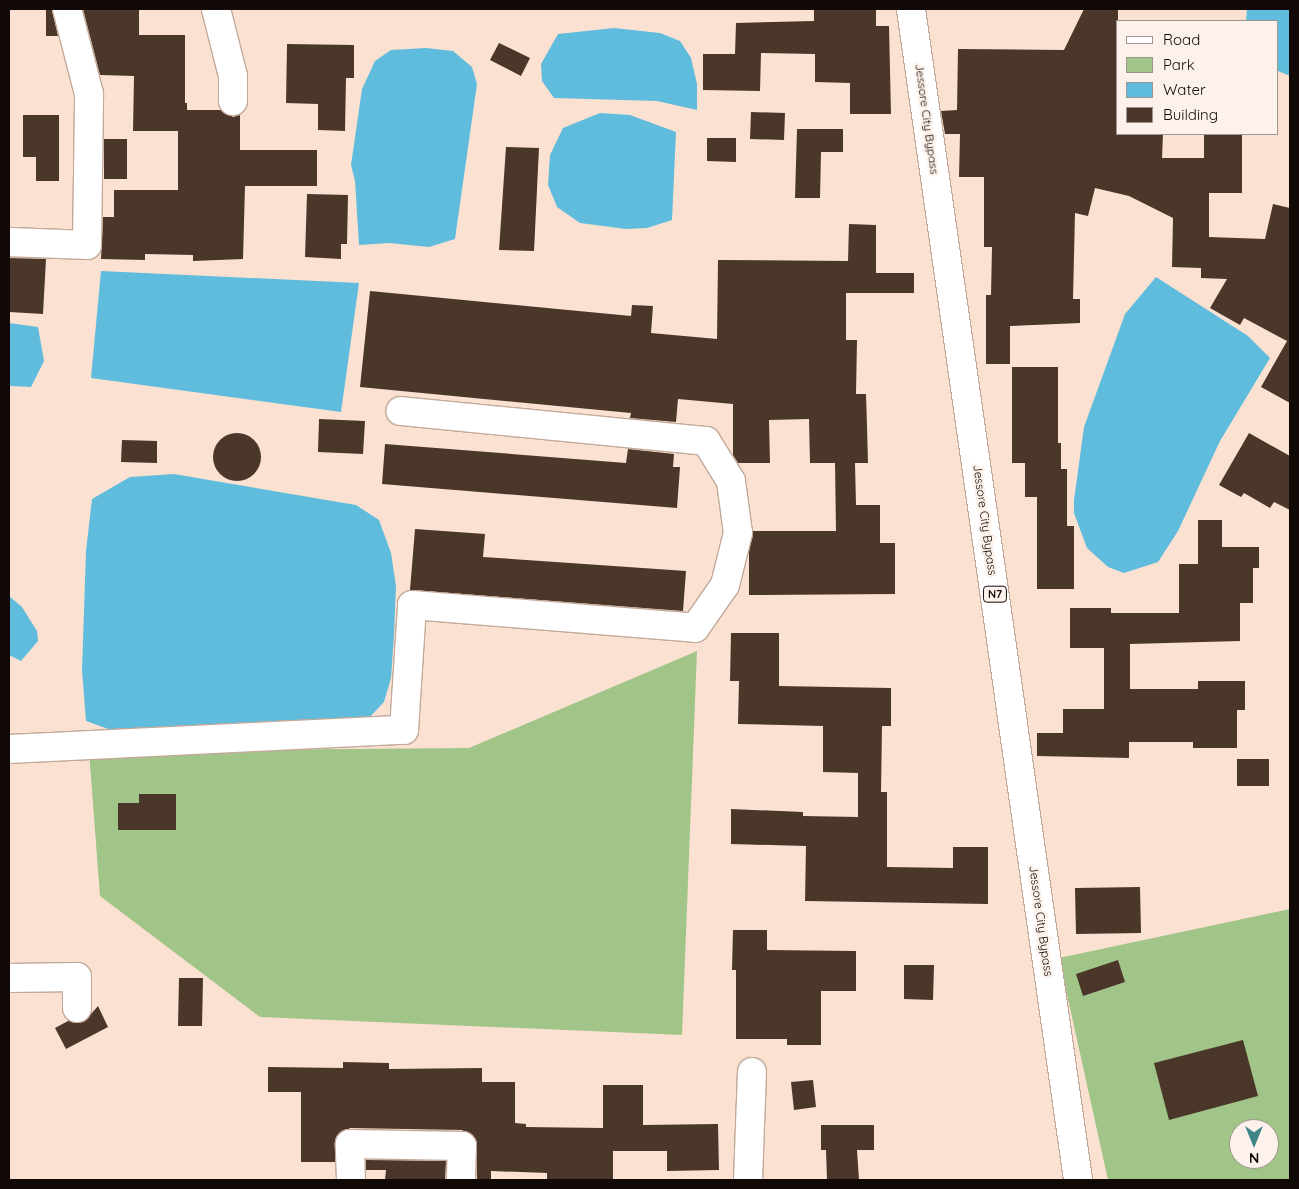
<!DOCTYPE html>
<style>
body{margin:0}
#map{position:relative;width:1299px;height:1189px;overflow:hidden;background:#fbe1d1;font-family:Quicksand,sans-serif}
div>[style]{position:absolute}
.green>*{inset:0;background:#a1c489}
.water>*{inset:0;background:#60bcdd}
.building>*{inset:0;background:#4b372a}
.round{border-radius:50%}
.roads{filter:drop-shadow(1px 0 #c2a999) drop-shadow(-1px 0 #c2a999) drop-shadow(0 1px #c2a999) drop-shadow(0 -1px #c2a999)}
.street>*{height:28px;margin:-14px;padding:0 14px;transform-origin:14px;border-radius:14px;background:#fff}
.highway>*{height:28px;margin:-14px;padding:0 14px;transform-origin:14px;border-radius:14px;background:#fff}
span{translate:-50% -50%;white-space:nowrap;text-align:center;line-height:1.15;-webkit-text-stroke:5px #fcf2eb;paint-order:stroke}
.shield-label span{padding:1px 4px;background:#fcf2eb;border:1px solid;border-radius:4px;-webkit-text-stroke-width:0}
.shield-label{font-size:11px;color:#110905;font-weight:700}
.street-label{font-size:12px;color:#110905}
.frame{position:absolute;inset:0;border:10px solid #110905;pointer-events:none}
.legend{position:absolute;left:1116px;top:20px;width:162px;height:115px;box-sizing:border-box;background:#fcf2eb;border:1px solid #9e958f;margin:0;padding:6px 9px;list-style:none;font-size:15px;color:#110905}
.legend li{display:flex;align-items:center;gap:10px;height:25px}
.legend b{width:25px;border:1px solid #9e958f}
.north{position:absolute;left:1229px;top:1119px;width:50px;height:50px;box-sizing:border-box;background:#fcf2eb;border:1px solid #9e958f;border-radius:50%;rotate:180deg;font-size:14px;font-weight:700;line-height:20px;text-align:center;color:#110905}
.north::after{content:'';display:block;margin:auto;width:18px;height:22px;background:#3d8685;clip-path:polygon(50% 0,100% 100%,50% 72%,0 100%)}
</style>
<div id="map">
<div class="green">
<i style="clip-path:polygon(697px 651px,682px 1035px,260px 1017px,100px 896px,89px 751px,469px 748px)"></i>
<i style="clip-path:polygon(evenodd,1290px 909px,1290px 1180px,1108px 1180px,1059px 958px,1290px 909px,1239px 1129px,1269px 1129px,1269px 1159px,1239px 1159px,1239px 1129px)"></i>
</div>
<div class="water">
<i style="clip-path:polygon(1247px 9px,1290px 9px,1290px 76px,1278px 71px,1278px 21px,1246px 21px)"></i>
<i style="clip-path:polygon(614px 28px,660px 33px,680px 41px,691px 58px,697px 84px,697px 110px,657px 101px,554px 98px,542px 81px,541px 64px,558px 34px)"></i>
<i style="clip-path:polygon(426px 48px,453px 51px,472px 67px,477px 84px,455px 239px,429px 247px,389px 243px,359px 245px,355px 181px,351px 165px,362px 89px,375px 61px,391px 50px)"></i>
<i style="clip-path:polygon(600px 113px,630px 115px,676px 132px,672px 220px,647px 228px,626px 229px,580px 223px,557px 207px,548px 185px,550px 155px,563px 128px)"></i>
<i style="clip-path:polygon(101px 271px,359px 283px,341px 412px,91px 378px)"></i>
<i style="clip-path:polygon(1156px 277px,1248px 336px,1270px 358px,1220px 441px,1178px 531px,1158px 562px,1124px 573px,1108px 567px,1087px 548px,1074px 513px,1074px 500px,1084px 427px,1125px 314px)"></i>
<i style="clip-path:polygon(9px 323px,38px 327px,44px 361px,31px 387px,9px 386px)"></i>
<i style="clip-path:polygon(174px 474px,356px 505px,379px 520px,391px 553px,396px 586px,394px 635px,391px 678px,384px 702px,367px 720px,114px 731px,86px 721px,82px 670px,86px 551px,92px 499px,130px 477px)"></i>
<i style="clip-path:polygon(9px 596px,22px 607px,37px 631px,38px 641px,21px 661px,9px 655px)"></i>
</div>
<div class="building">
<i style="clip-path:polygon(46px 9px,52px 9px,58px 36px,46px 36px)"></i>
<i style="clip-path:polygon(83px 9px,139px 9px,139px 35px,185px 35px,185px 103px,187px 103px,187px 110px,221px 110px,233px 117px,240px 115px,240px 150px,317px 150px,317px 186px,245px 186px,243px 259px,193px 261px,193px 255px,145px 254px,145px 260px,101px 259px,103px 217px,114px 217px,114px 190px,178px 190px,178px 131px,133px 131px,134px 76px,100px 75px)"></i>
<i style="clip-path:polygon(814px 9px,876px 9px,876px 26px,889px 26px,891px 114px,850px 114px,850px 83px,815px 82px,815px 54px,761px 53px,760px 91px,703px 90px,703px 54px,735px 54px,736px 23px,814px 21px)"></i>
<i style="clip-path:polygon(1084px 9px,1118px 9px,1118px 134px,1163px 134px,1162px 158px,1204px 158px,1204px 134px,1242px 134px,1242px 193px,1209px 193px,1209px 237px,1265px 239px,1273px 204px,1290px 208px,1290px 403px,1261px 387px,1287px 341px,1244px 318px,1240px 325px,1210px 308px,1227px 279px,1201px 278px,1201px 268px,1172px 267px,1173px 218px,1129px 196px,1095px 188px,1088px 216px,1075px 213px,1073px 299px,1080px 299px,1080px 323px,1010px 326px,1010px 364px,986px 364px,986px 295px,991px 295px,992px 247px,984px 247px,984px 177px,959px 177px,960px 134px,945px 134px,941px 111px,957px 110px,958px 49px,1064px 50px)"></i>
<i style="clip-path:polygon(499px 43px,530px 58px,521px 76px,490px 60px)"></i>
<i style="clip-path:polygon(287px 44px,354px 45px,354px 78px,346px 78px,345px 131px,318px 130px,318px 104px,286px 103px)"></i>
<i style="clip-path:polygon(751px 112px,785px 113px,784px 140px,750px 139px)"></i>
<i style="clip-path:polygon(23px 115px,59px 115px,59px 181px,36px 181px,36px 157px,23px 157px)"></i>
<i style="clip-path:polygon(797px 129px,843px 129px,843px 152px,821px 152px,820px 198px,795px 198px)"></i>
<i style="clip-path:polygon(707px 138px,736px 138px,736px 162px,707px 161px)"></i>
<i style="clip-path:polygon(104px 139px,127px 139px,127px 179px,104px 179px)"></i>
<i style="clip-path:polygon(506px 147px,539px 148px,534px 251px,499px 250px)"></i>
<i style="clip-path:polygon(307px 194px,348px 195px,347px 244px,341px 244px,341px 259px,305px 257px)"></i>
<i style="clip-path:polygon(849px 224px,876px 225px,876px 273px,914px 273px,914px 293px,846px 293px,846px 340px,857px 340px,856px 394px,866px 394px,867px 426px,868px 463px,855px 463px,856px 505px,880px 505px,880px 543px,895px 543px,895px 594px,749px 595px,749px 552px,753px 531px,836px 531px,835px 463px,810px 463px,809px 419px,769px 420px,770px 463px,738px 463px,733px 455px,733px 404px,678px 399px,676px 422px,630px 418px,631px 413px,360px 387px,370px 291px,631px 316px,632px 305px,653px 306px,651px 333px,717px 339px,718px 260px,848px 261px)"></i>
<i style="clip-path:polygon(9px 258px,46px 259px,43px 314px,9px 312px)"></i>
<i style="clip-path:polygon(1012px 367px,1058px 367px,1058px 443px,1061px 443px,1061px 469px,1067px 469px,1067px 526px,1074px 526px,1074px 589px,1037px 589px,1037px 497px,1025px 497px,1025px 463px,1012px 463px)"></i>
<i style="clip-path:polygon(319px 419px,365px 421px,363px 454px,318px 452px)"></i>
<i class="round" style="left:213px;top:433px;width:48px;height:48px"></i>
<i style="clip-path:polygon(1249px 433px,1290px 456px,1290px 510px,1274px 502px,1270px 508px,1244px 493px,1241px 497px,1219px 485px)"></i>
<i style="clip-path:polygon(122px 440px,157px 441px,157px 463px,121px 462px)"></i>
<i style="clip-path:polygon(385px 444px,626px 463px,628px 449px,674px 454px,673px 467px,680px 467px,677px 508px,382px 484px)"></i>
<i style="clip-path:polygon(1198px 520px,1222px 520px,1222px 547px,1259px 547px,1259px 568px,1253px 568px,1253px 603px,1240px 603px,1240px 641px,1130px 644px,1130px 689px,1198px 689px,1198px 681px,1245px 681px,1245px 710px,1237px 710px,1237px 748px,1193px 748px,1193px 742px,1129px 742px,1129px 758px,1037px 756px,1037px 733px,1063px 733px,1063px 709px,1104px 709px,1104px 648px,1070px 648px,1070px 608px,1111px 608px,1111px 613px,1179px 613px,1179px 564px,1198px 564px)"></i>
<i style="clip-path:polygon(415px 529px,485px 534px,483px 557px,686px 571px,683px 611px,410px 590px)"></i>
<i style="clip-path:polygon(731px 633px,779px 633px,779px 686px,891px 688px,891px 726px,882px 726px,881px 792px,887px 792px,887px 867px,953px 868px,953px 847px,988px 847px,988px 904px,805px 901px,806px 846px,731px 844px,731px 809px,803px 812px,803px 816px,858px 817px,858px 773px,823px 772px,823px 726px,738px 724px,739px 681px,730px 681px)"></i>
<i style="clip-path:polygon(1237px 759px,1269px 759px,1269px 786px,1237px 786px)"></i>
<i style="clip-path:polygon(139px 794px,176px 794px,176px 830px,118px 830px,118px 803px,139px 803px)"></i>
<i style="clip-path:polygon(1140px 887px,1141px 933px,1076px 934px,1075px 888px)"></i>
<i style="clip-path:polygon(733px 930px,767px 930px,767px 950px,856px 951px,856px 991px,821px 991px,821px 1045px,787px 1045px,787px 1039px,736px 1039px,736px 970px,732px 970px)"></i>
<i style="clip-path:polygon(1118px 960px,1125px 982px,1083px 996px,1076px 974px)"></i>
<i style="clip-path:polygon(904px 965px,934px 965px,933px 1000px,904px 999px)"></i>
<i style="clip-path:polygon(179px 978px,203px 978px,202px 1026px,178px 1026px)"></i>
<i style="clip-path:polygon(98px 1006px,108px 1027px,66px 1049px,55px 1028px,68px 1021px,84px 1022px)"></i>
<i style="clip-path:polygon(1243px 1040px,1258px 1096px,1169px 1120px,1154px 1063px)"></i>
<i style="clip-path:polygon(343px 1062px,389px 1063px,389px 1069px,482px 1068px,482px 1082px,515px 1082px,515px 1123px,526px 1124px,526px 1127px,603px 1128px,603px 1085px,643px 1085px,643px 1125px,718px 1124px,719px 1170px,667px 1171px,667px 1151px,613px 1151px,613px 1180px,547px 1180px,547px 1173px,491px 1171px,491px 1180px,477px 1180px,476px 1139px,462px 1130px,350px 1128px,336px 1137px,335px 1162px,301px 1162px,301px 1092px,268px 1092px,268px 1067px,343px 1068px)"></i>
<i style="clip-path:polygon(813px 1080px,816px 1107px,794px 1110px,791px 1082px)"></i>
<i style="clip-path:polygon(821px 1125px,874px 1125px,874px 1150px,857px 1150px,859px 1180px,827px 1180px,826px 1150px,821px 1150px)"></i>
<i style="clip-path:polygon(366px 1160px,446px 1161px,445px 1180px,385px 1180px,386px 1170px,366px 1170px)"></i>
</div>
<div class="roads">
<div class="street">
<i style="left:216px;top:9px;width:69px;rotate:75.8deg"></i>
<i style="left:233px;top:76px;width:25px;rotate:90deg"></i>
<i style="left:9px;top:242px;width:78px;rotate:2.2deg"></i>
<i style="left:87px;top:245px;width:151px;rotate:-89.2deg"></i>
<i style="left:89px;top:94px;width:88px;rotate:-104.5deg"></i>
<i style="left:9px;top:749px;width:395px;rotate:-2.8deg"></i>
<i style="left:404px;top:730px;width:125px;rotate:-86.3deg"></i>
<i style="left:412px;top:605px;width:284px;rotate:4.6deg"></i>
<i style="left:695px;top:628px;width:52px;rotate:-55.1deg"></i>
<i style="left:725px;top:585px;width:54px;rotate:-76deg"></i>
<i style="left:738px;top:533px;width:52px;rotate:-97.7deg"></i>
<i style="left:731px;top:481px;width:47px;rotate:-122deg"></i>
<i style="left:706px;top:441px;width:307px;rotate:-174.4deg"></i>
<i style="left:9px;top:978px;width:68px;rotate:-0.8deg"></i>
<i style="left:77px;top:977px;width:31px;rotate:90deg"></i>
<i style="left:351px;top:1180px;width:36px;rotate:-92deg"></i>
<i style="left:350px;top:1144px;width:112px;rotate:1deg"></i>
<i style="left:462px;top:1146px;width:34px;rotate:92deg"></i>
<i style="left:748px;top:1180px;width:108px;rotate:-87.9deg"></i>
</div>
<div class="highway">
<i style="left:911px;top:9px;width:1183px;rotate:81.88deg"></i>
</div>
</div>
<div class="shield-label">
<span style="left:995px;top:594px">N7</span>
</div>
<div class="street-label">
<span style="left:927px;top:119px;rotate:82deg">Jessore City Bypass</span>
<span style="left:985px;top:520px;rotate:82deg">Jessore City Bypass</span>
<span style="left:1041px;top:921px;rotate:82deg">Jessore City Bypass</span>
</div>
<div class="frame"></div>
<ul class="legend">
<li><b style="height:6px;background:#fff"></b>Road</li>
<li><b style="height:14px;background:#a1c489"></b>Park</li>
<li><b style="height:14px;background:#60bcdd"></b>Water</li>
<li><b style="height:14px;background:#4b372a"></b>Building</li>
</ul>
<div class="north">N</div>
</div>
